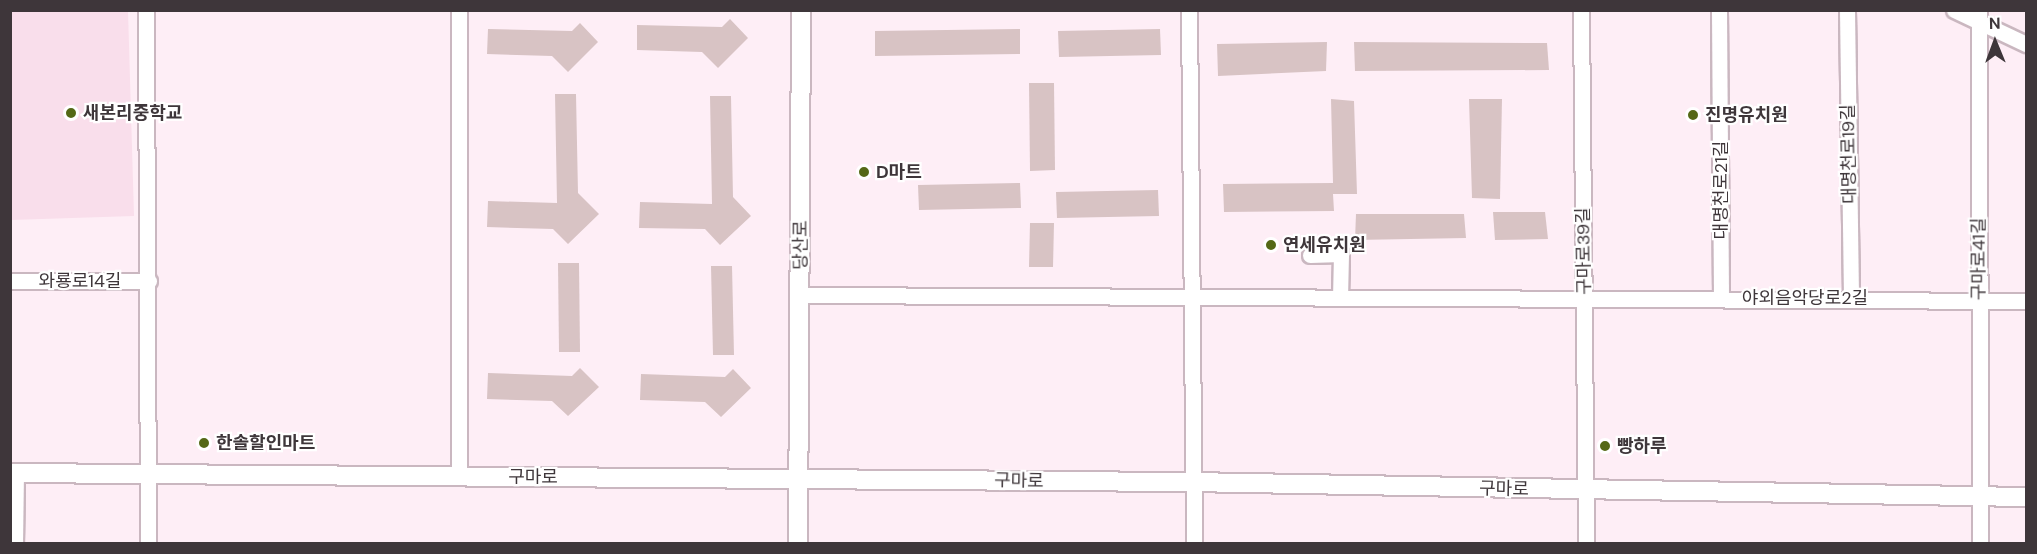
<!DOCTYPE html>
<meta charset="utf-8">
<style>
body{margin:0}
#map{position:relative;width:2037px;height:554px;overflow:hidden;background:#feeef6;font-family:"DM Sans","Noto Sans KR",sans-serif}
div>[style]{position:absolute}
.built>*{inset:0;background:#f9deeb}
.building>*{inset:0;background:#d8c3c4}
.roads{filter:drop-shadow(2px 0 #cab7c0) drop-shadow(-2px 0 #cab7c0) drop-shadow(0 2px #cab7c0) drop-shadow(0 -2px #cab7c0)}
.minor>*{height:15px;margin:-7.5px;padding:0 7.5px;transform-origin:7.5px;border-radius:7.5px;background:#fff}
.major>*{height:18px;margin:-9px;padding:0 9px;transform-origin:9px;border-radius:9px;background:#fff}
.dots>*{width:16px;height:16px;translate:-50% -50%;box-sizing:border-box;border:3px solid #fff;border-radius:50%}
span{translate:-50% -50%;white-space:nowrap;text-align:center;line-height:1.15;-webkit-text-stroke:4.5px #fff;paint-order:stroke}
.poi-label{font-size:18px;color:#3e363a;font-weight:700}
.left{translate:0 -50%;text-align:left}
.street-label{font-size:18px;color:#3e363a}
.frame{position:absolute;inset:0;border:12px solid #3e363a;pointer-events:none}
.north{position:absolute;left:1965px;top:12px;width:60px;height:60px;-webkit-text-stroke:4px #fff;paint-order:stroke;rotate:359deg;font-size:16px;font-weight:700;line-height:24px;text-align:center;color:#3e363a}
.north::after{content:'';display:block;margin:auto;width:21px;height:27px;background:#3e363a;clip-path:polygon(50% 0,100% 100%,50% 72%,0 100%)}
</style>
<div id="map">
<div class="built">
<i style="clip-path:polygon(10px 11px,128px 11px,134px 216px,11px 220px)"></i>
</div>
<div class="building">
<i style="clip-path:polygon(730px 19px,748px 38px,718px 68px,702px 52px,637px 50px,637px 25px,722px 27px)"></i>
<i style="clip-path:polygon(580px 23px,598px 42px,568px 72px,552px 56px,487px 54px,488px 29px,572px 31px)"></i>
<i style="clip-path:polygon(1020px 29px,1020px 54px,875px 56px,875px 31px)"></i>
<i style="clip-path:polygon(1160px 29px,1161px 55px,1059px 57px,1058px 31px)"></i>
<i style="clip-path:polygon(1327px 42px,1326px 71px,1218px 76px,1217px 44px)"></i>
<i style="clip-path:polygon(1354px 42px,1547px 43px,1549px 70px,1355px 71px)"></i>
<i style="clip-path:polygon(1029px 83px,1054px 83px,1055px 170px,1030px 171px)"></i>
<i style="clip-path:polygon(555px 94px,576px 94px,578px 193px,599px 214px,568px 244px,553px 229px,487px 227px,488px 201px,557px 203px)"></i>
<i style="clip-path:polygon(710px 96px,731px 96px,733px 197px,751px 216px,720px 245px,705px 229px,639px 228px,640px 202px,712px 204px)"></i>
<i style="clip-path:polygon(1331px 99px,1354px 101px,1357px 194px,1333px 194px,1334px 211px,1224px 212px,1223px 184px,1333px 183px)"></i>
<i style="clip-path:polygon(1469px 99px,1502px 99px,1500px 199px,1472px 198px)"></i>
<i style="clip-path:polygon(1020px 183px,1021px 208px,919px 210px,918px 185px)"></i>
<i style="clip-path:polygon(1158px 190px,1159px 216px,1057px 218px,1056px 192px)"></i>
<i style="clip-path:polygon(1493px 212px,1545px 212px,1548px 239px,1495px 240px)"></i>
<i style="clip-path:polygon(1356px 214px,1464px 214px,1466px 238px,1355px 240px)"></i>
<i style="clip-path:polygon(1030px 223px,1054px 223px,1053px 267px,1029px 267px)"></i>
<i style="clip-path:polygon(558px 263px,579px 263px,580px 352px,559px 352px)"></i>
<i style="clip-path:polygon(711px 266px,732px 266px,734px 355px,713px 355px)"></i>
<i style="clip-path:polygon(580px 368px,599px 387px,568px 416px,552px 401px,487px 399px,488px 373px,572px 376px)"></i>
<i style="clip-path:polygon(733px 369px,751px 388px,721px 417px,705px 402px,640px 400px,641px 374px,725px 377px)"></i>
</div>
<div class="roads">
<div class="minor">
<i style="left:146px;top:10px;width:534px;rotate:89.79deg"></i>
<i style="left:1189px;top:10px;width:534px;rotate:89.46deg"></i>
<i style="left:1581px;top:10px;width:534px;rotate:89.46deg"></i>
<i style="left:1719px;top:10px;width:288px;rotate:89.6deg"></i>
<i style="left:1847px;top:10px;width:288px;rotate:89.2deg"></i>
<i style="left:1954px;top:10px;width:80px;rotate:25.3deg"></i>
<i style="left:1979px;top:10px;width:534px;rotate:89.89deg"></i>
<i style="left:1310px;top:255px;width:31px;rotate:-2deg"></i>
<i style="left:1341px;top:254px;width:44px;rotate:91.3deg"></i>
<i style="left:10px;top:281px;width:139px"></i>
<i style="left:801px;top:295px;width:1225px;rotate:0.28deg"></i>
<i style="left:459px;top:477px;width:467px;rotate:-90deg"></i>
<i style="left:15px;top:544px;width:71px;rotate:-89.2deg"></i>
</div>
<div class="major">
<i style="left:10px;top:473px;width:1179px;rotate:0.44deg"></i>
<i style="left:1189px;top:482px;width:837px;rotate:1.03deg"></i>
<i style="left:798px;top:544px;width:534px;rotate:-89.68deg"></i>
</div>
</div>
<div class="dots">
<i style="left:71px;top:113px;background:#546816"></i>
<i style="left:1693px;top:115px;background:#546816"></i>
<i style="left:864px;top:172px;background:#546816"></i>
<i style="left:1271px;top:245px;background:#546816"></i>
<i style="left:204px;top:443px;background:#546816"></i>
<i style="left:1605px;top:446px;background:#546816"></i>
</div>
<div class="poi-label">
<span class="left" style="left:83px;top:113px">새본리중학교</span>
<span class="left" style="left:1705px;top:115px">진명유치원</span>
<span class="left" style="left:876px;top:172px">D마트</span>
<span class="left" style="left:1283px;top:245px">연세유치원</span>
<span class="left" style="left:216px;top:443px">한솔할인마트</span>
<span class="left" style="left:1617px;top:446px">빵하루</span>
</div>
<div class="street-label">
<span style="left:1849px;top:154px;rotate:-91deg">대명천로19길</span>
<span style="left:1721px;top:190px;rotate:-90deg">대명천로21길</span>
<span style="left:801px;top:245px;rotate:-90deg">당산로</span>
<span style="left:1584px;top:251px;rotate:-91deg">구마로39길</span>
<span style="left:1979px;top:259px;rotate:-90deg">구마로41길</span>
<span style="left:80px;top:281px">와룡로14길</span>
<span style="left:1805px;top:298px">야외음악당로2길</span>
<span style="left:533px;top:477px">구마로</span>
<span style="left:1019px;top:481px;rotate:1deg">구마로</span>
<span style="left:1504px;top:489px;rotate:1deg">구마로</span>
</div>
<div class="frame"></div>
<div class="north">N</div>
</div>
